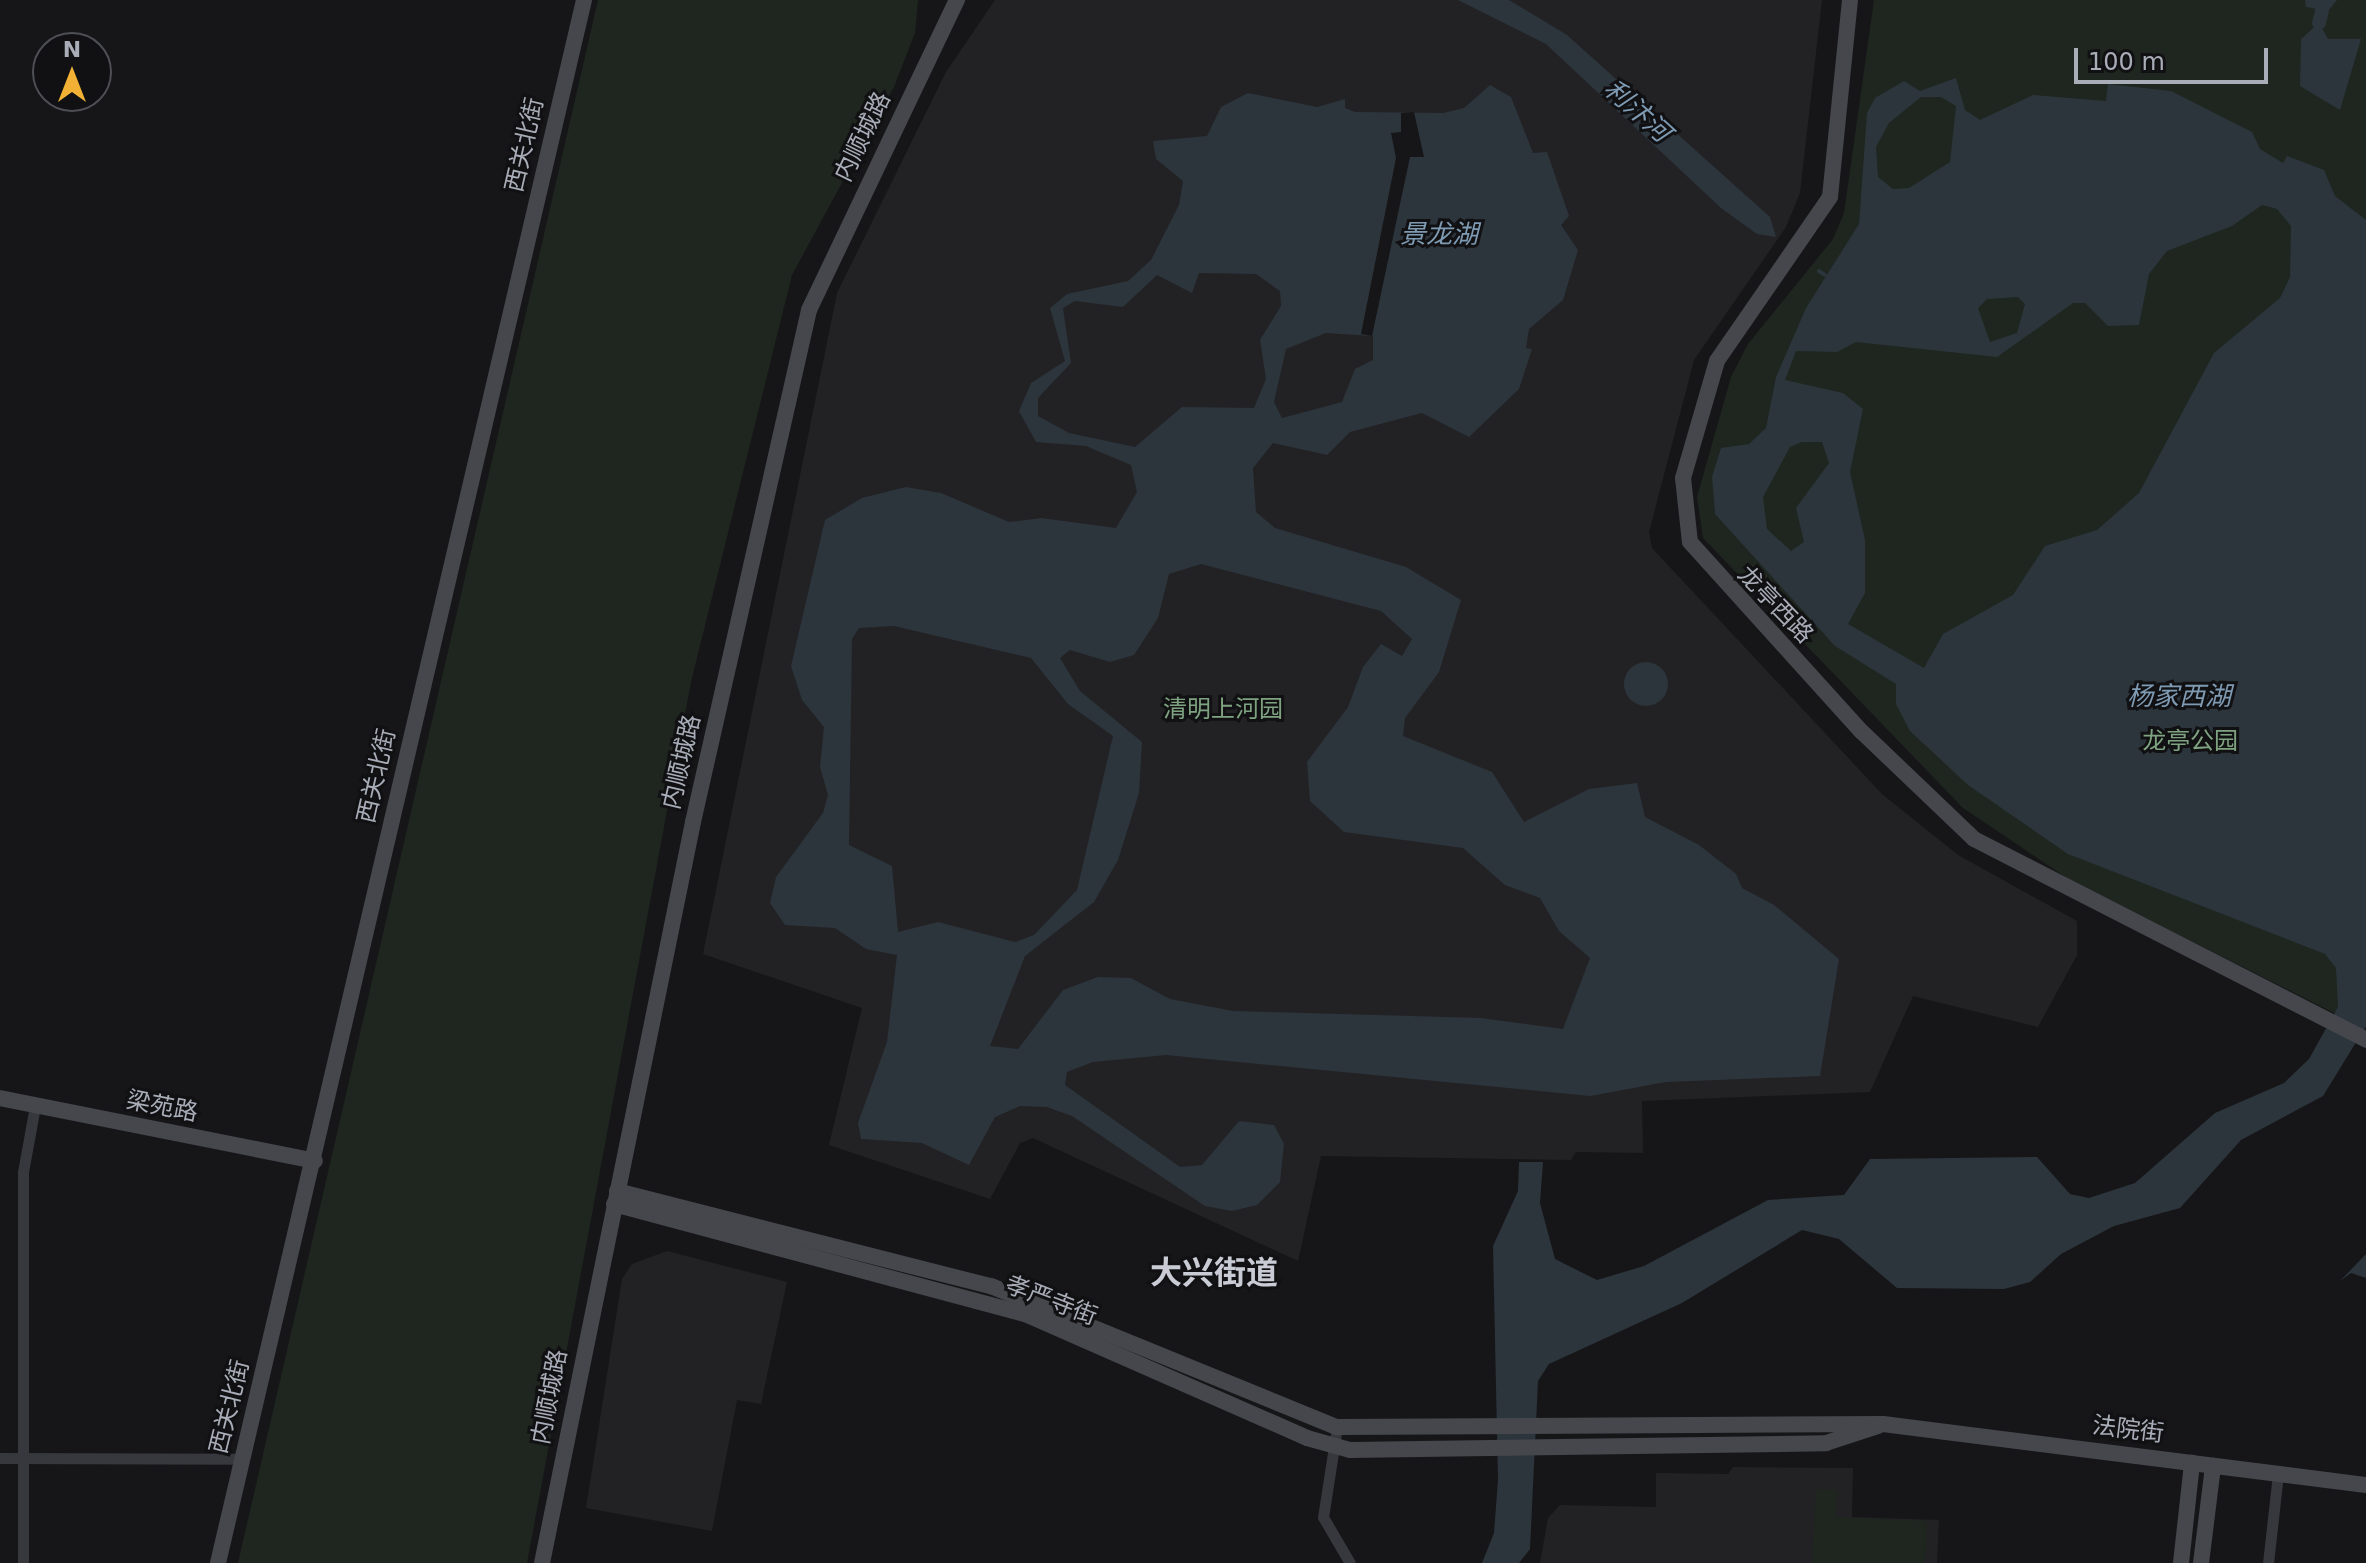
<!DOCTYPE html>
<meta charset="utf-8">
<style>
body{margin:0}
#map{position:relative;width:2366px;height:1563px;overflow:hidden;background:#161618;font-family:"DejaVu Sans","Noto Sans SC",sans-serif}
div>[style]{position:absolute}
.built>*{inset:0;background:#222225}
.green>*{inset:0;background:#1e261f}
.water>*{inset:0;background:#2c353c}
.round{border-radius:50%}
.pier>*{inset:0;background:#161618}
.stream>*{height:4px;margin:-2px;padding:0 2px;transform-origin:2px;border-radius:2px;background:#2c353c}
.canal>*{height:14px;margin:-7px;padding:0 7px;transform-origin:7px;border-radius:7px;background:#2c353c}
.street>*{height:11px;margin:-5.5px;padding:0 5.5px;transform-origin:5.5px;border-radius:5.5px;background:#37383d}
.secondary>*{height:16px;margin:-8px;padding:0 8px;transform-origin:8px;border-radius:8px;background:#45474d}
span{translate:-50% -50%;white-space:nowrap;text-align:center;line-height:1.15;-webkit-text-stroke:6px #111113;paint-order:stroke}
.street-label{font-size:24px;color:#a8adb8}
.park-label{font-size:24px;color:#7fa381}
.water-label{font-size:26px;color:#7f9bb3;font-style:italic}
.district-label{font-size:32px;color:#c9ccd4;font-weight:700}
.north{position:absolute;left:32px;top:32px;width:80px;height:80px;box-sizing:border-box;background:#111113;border:2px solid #4d4f55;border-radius:50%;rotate:0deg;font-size:22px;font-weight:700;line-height:32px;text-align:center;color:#a8adb8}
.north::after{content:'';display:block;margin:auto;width:28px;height:36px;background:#f2b134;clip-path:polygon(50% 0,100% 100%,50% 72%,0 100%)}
.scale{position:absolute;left:2074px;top:48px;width:194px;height:36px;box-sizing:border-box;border:4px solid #a8adb8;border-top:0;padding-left:10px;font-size:24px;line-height:28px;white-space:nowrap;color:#a8adb8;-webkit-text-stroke:6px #111113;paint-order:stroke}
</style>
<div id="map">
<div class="built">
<i style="clip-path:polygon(995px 0,1822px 0,1800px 193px,1786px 227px,1694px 360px,1649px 532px,1652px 548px,1882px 794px,1958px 855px,2077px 921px,2077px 955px,2038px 1027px,1913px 996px,1870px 1092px,1642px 1101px,1643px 1153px,1576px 1152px,1571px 1160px,1321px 1156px,1298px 1261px,1033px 1138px,1020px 1143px,990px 1199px,829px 1145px,862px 1008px,703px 954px,837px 293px,946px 72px)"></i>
<i style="clip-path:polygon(667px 1251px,787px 1282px,761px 1404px,737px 1400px,712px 1531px,586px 1508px,622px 1279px,632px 1264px)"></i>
<i style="clip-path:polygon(1733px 1467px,1853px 1468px,1852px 1517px,1939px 1520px,1937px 1563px,1540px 1563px,1548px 1518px,1560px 1505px,1656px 1507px,1656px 1473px,1728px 1474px)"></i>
</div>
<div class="green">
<i style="clip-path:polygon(598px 0,918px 0,915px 33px,894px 87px,792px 275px,691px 682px,527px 1563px,238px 1563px)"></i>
<i style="clip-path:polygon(1874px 0,2366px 0,2366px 1029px,2070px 880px,1963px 808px,1703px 538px,1697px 497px,1731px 377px,1748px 344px,1833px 239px,1844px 213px)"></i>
<i style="clip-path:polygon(1816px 1489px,1837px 1490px,1836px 1517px,1927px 1521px,1925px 1563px,1812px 1563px)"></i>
</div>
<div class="water">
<i style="clip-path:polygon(1458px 0,1509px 0,1567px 35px,1770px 217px,1776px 237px,1757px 234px,1721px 208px,1546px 44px)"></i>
<i style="clip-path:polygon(2305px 0,2337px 0,2328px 11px,2306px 7px)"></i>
<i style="clip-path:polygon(2319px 23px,2328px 39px,2361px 39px,2340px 110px,2300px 86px,2301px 39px)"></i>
<i style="clip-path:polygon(evenodd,1956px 78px,1965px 110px,1980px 120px,2033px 95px,2106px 101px,2108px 84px,2171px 91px,2252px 132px,2260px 149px,2283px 163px,2287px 156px,2324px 170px,2335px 196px,2366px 220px,2366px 1026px,2323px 1096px,2241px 1140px,2180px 1208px,2114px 1226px,2061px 1254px,2030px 1282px,2004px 1289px,1897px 1288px,1839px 1239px,1802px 1230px,1682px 1303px,1549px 1364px,1538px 1381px,1530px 1549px,1519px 1563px,1482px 1563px,1494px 1533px,1498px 1480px,1493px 1246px,1518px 1191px,1519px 1162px,1543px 1162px,1540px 1203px,1555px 1259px,1597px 1280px,1644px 1266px,1768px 1200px,1844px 1195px,1870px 1159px,2037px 1157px,2070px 1194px,2089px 1198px,2135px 1183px,2215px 1113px,2284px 1083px,2309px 1059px,2338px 1007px,2336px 968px,2325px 954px,2068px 854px,1968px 785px,1910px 731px,1896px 704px,1896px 684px,1835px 646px,1715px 514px,1712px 477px,1721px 448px,1749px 444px,1766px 428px,1776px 377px,1806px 308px,1859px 224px,1867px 113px,1875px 98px,1904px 81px,1920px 91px,1956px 78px,1921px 97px,1941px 97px,1956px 106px,1950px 162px,1909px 188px,1893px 189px,1878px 177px,1876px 147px,1889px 123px,1921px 97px,1956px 78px,2262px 205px,2277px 209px,2291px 226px,2290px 277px,2280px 298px,2214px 353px,2139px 493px,2097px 530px,2045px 546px,2013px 595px,1943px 634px,1924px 668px,1848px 624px,1865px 593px,1865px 540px,1850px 472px,1863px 409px,1843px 393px,1785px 380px,1796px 351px,1837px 352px,1856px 342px,1997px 357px,2073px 303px,2085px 303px,2108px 326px,2139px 325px,2149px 274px,2167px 251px,2232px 226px,2262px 205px,1956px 78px,2018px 297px,2025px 304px,2017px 333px,1990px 342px,1978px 308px,1987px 299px,2018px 297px,1956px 78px,1802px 442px,1822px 442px,1829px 463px,1796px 508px,1804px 542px,1791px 551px,1767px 529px,1763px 497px,1790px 447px,1802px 442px)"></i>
<i style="clip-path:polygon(evenodd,1490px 85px,1511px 97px,1533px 153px,1547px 152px,1569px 216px,1561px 225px,1578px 250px,1563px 300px,1529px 329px,1526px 348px,1532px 349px,1519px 389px,1469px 437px,1422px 413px,1350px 432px,1327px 455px,1273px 443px,1253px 468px,1256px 512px,1275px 528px,1406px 567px,1461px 600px,1439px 672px,1405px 718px,1403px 736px,1492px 772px,1524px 822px,1589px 789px,1637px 783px,1645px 817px,1699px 845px,1736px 874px,1742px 888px,1774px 905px,1839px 959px,1820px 1076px,1666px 1082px,1590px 1096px,1166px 1055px,1093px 1062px,1067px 1072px,1065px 1085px,1180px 1167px,1202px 1165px,1239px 1121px,1274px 1125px,1284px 1144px,1280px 1182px,1257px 1205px,1232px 1211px,1205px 1206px,1072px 1116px,1047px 1107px,1020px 1106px,995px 1117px,969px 1165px,922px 1143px,861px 1139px,858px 1123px,887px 1042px,897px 955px,866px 949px,835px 928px,785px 925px,770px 903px,776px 877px,823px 813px,828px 795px,820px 767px,824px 727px,802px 700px,791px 666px,825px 520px,862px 498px,906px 487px,941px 493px,1009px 522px,1041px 518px,1116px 528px,1137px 492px,1131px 465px,1086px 446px,1036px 442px,1019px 411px,1031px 383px,1065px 361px,1050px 308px,1067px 294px,1128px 281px,1151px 260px,1179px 205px,1183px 181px,1156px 159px,1153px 141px,1207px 136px,1221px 107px,1248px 93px,1317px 107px,1345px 99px,1345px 108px,1355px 112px,1443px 113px,1464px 108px,1490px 85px,1199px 273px,1256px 274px,1280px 291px,1281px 306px,1260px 340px,1266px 379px,1254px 408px,1182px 407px,1135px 447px,1069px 433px,1038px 416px,1038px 398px,1071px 363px,1063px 308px,1075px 301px,1123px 307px,1157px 275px,1192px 293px,1199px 273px,1490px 85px,1326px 333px,1373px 336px,1373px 360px,1355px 369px,1342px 402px,1282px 418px,1274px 402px,1286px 349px,1326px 333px,1490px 85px,1201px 564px,1381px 611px,1412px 639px,1402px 656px,1381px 644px,1363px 667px,1348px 707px,1307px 762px,1310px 801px,1344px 832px,1463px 848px,1505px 885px,1540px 898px,1559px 931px,1590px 958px,1563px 1029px,1481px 1018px,1233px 1011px,1170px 999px,1131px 978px,1098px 977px,1063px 990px,1018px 1049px,990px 1046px,1025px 956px,1094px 902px,1118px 860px,1139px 793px,1142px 742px,1080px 691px,1060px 658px,1070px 650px,1110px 662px,1134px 655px,1158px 618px,1169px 574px,1201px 564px,1490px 85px,894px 626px,1031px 658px,1068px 704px,1113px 736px,1077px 890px,1034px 935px,1015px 942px,938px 922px,898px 932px,892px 866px,849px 845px,852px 639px,859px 628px,894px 626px)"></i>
<i class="round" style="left:1624px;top:662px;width:44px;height:44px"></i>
<i style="clip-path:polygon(2366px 1254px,2366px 1278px,2351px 1273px,2340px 1281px)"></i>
</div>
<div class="pier">
<i style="clip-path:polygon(1414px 112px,1424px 157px,1410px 157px,1372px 336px,1361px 334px,1396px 158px,1391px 133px,1401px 132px,1401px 113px)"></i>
</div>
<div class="stream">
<i style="left:1819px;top:271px;width:7px;rotate:34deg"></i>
</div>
<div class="canal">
<i style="left:2319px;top:23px;width:12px;rotate:-76deg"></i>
</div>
<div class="street">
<i style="left:1337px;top:1427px;width:91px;rotate:98.8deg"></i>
<i style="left:1323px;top:1517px;width:53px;rotate:59.6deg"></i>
<i style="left:0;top:1458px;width:242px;rotate:0.2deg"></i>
<i style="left:23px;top:1563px;width:391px;rotate:-90deg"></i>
<i style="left:23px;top:1172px;width:67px;rotate:-79.7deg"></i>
<i style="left:2268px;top:1563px;width:90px;rotate:-83.6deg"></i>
</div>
<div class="secondary">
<i style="left:1850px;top:0;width:198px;rotate:95.8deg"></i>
<i style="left:1830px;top:197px;width:199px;rotate:124.6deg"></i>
<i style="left:1717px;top:361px;width:122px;rotate:106.2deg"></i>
<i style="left:1683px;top:478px;width:64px;rotate:83.8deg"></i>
<i style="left:1690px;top:542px;width:255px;rotate:47.9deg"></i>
<i style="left:1861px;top:731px;width:156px;rotate:43.7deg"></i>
<i style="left:1974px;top:839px;width:441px;rotate:27.1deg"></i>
<i style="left:0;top:1098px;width:321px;rotate:11.3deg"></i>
<i style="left:617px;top:1191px;width:386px;rotate:14.3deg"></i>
<i style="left:991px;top:1286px;width:374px;rotate:22.2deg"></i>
<i style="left:1337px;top:1427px;width:546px;rotate:-0.31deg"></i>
<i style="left:1883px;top:1424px;width:487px;rotate:7.2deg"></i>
<i style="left:614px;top:1204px;width:425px;rotate:15deg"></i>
<i style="left:1025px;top:1314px;width:308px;rotate:23.7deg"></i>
<i style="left:1307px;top:1438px;width:45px;rotate:15.6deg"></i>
<i style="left:1350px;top:1450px;width:476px;rotate:-0.8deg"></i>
<i style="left:1826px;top:1443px;width:55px;rotate:-18.1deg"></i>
<i style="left:218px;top:1563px;width:1605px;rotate:-76.82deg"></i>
<i style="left:542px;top:1563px;width:756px;rotate:-78.48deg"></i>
<i style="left:693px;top:822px;width:525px;rotate:-77.23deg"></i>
<i style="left:809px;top:310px;width:344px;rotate:-64.5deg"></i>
<i style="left:2181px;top:1563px;width:101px;rotate:-83.7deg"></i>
<i style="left:2201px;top:1563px;width:98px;rotate:-82.9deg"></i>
</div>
<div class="street-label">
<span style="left:863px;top:137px;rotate:-64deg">内顺城路</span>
<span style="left:525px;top:145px;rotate:-77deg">西关北街</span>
<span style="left:1775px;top:605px;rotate:46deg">龙亭西路</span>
<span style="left:682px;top:762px;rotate:-77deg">内顺城路</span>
<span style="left:377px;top:776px;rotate:-77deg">西关北街</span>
<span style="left:162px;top:1107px;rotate:11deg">梁苑路</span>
<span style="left:1051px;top:1301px;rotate:21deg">孝严寺街</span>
<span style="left:550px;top:1397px;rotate:-79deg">内顺城路</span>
<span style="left:230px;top:1407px;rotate:-76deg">西关北街</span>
<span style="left:2128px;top:1430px;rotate:7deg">法院街</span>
</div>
<div class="park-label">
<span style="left:1223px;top:710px">清明上河园</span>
<span style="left:2190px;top:742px">龙亭公园</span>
</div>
<div class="water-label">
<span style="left:1637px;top:111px;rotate:42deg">利汴河</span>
<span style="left:1439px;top:235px">景龙湖</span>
<span style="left:2179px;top:697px">杨家西湖</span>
</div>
<div class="district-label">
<span style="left:1214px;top:1273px">大兴街道</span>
</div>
<div class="north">N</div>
<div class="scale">100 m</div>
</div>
